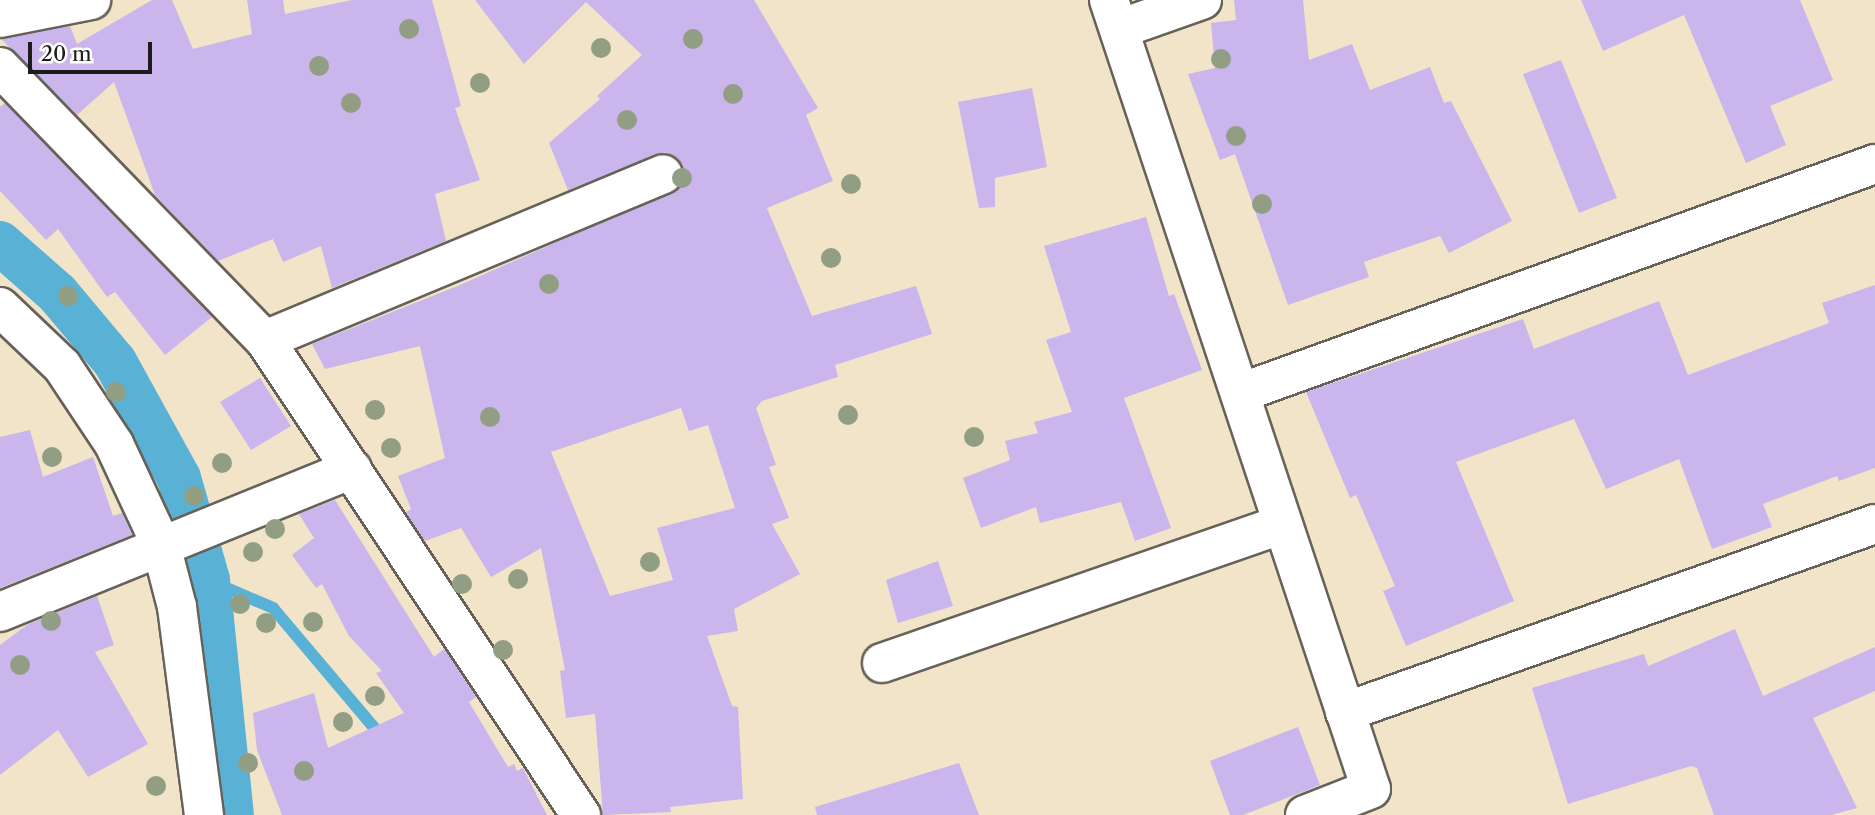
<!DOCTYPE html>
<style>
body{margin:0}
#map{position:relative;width:1875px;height:815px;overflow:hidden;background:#f1e4c9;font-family:"Libre Caslon Text",serif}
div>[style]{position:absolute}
.stream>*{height:12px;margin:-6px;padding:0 6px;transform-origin:6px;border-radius:6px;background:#59b2d6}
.canal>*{height:44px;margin:-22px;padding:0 22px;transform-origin:22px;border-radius:22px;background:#59b2d6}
.building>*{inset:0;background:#cab5ed}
.roads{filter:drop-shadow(2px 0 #676259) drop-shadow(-2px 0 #676259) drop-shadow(0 2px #676259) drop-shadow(0 -2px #676259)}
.street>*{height:38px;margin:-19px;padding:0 19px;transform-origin:19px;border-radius:19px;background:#fff}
.trees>*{width:20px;height:20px;margin:-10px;border-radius:50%;background:#919e84}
span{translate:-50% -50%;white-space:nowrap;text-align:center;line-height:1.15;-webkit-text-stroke:5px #fff;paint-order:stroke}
.scale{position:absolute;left:28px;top:42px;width:124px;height:32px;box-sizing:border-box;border:4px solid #1c1c1c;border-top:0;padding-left:9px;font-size:21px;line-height:24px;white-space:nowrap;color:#1c1c1c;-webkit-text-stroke:5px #fff;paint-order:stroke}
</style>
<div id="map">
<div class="stream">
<i style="left:208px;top:580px;width:71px;rotate:23.3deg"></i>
<i style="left:273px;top:608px;width:170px;rotate:49.8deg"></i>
</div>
<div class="canal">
<i style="left:0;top:243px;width:76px;rotate:41.3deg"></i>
<i style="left:57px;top:293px;width:90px;rotate:50deg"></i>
<i style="left:115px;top:362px;width:132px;rotate:61.1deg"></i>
<i style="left:179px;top:478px;width:106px;rotate:74.1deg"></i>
<i style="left:208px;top:580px;width:236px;rotate:84.2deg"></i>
</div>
<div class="building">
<i style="clip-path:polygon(152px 0,172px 0,193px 49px,252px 34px,247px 0,283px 0,285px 14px,352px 0,432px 0,461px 106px,455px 108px,480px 180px,435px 194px,446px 241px,332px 288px,321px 246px,283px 262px,273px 239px,218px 261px,155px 195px,114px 82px,77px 115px,1px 39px,70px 26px,77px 44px)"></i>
<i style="clip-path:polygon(evenodd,475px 0,754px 0,818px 108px,806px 115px,833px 181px,767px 208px,812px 316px,916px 286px,932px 334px,835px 365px,838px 377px,762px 401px,756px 408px,776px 465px,769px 467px,789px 518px,772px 524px,800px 574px,734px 609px,738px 631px,707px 636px,732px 706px,738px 707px,743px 799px,670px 807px,671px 812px,603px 815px,595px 714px,566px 718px,560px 671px,565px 670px,541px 548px,491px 577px,461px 528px,425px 541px,406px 512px,411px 509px,398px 476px,445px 458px,420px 346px,325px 369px,312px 344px,460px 285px,681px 187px,683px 165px,665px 152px,568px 190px,549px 143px,600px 99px,597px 96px,642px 55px,586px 2px,524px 64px,475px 0,681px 408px,689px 431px,708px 425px,735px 508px,657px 528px,673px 580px,610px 596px,551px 452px,681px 408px)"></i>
<i style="clip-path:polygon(1234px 0,1303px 0,1309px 60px,1352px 44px,1370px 90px,1430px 67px,1444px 103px,1451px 101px,1512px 221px,1449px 253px,1440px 236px,1364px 262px,1369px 277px,1288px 305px,1235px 154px,1220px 160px,1188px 74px,1215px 68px,1211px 23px,1236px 20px)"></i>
<i style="clip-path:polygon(1581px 0,1800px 0,1833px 80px,1770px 106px,1786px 145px,1746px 163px,1684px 15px,1603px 51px)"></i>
<i style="clip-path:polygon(1561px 60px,1617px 198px,1579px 213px,1523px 74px)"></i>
<i style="clip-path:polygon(1032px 88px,1047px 167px,995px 178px,995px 207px,979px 208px,958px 102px)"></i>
<i style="clip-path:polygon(5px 103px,212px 317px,165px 355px,115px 292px,107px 297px,58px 229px,46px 240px,0 191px,0 107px)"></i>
<i style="clip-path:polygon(1146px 217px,1169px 296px,1174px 294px,1202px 370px,1124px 398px,1171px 528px,1135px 541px,1121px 502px,1040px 523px,1036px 507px,981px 528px,963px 478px,1010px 460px,1005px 441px,1038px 433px,1034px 422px,1072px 412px,1046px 340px,1071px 332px,1044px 246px)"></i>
<i style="clip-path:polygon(1875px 285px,1875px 468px,1839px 481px,1837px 476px,1763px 504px,1772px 527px,1712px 549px,1679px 459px,1606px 489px,1574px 419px,1456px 462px,1514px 601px,1406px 646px,1383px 591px,1395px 586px,1356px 495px,1350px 498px,1306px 392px,1523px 319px,1534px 349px,1659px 301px,1688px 375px,1829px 323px,1822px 303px)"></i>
<i style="clip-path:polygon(260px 378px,291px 426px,251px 450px,220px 402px)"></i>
<i style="clip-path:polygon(30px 430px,43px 477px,93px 457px,113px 516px,122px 513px,132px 535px,0 588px,0 437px)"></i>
<i style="clip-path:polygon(335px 500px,434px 657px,444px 649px,447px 653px,476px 697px,469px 702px,508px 767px,514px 764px,517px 771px,523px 768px,547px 815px,282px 815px,257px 750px,253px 713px,314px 693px,328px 748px,404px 713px,376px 673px,382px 671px,349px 636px,322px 584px,316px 588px,292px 555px,314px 538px,299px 514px)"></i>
<i style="clip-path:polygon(938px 561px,953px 606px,898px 623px,886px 580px)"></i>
<i style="clip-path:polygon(97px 596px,114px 645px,95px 652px,148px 744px,88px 777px,58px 730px,0 775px,0 645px,27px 625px)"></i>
<i style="clip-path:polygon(1735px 629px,1763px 696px,1875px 647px,1875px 691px,1813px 718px,1857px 808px,1831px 815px,1714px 815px,1697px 768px,1691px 766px,1568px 804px,1532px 688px,1644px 654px,1648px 666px)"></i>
<i style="clip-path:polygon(1298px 727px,1320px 785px,1243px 815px,1230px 815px,1210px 761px)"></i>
<i style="clip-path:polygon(959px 763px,979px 815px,817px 815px,815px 807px)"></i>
</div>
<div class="roads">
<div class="street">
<i style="left:1109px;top:0;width:831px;rotate:71.63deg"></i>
<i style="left:1371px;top:789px;width:71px;rotate:158.5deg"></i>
<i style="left:0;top:18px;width:93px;rotate:-11.2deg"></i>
<i style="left:1119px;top:29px;width:88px;rotate:-19.3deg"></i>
<i style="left:0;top:67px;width:380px;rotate:45.9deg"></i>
<i style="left:265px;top:340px;width:571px;rotate:56.37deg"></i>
<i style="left:0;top:307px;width:86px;rotate:43.6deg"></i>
<i style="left:62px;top:366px;width:94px;rotate:56.3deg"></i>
<i style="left:114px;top:444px;width:111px;rotate:65deg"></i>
<i style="left:161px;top:545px;width:64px;rotate:75.5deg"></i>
<i style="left:177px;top:607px;width:210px;rotate:82.6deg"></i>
<i style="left:265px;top:340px;width:431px;rotate:-22.6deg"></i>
<i style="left:1240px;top:393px;width:675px;rotate:-19.83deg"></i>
<i style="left:0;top:612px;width:380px;rotate:-22.1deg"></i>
<i style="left:882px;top:663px;width:424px;rotate:-19.1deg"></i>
<i style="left:1345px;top:712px;width:562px;rotate:-19.53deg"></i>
</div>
</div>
<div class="trees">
<i style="left:409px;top:29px"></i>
<i style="left:693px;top:39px"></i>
<i style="left:601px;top:48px"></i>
<i style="left:1221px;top:59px"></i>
<i style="left:319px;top:66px"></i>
<i style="left:480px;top:83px"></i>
<i style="left:733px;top:94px"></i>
<i style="left:351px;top:103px"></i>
<i style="left:627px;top:120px"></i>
<i style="left:1236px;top:136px"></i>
<i style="left:682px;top:178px"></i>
<i style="left:851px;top:184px"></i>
<i style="left:1262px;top:204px"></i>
<i style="left:831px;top:258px"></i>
<i style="left:549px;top:284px"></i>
<i style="left:68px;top:296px"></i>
<i style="left:116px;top:392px"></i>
<i style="left:375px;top:410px"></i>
<i style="left:848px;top:415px"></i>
<i style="left:490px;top:417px"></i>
<i style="left:974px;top:437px"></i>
<i style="left:391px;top:448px"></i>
<i style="left:52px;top:457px"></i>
<i style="left:222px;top:463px"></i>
<i style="left:194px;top:496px"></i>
<i style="left:275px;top:529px"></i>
<i style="left:253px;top:552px"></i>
<i style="left:650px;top:562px"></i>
<i style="left:518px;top:579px"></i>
<i style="left:462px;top:584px"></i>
<i style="left:240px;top:604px"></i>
<i style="left:51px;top:621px"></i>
<i style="left:313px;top:622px"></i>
<i style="left:266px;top:623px"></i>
<i style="left:503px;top:650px"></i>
<i style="left:20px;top:665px"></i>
<i style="left:375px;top:696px"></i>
<i style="left:343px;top:722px"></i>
<i style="left:248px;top:763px"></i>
<i style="left:304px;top:771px"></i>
<i style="left:156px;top:786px"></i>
</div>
<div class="scale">20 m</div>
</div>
